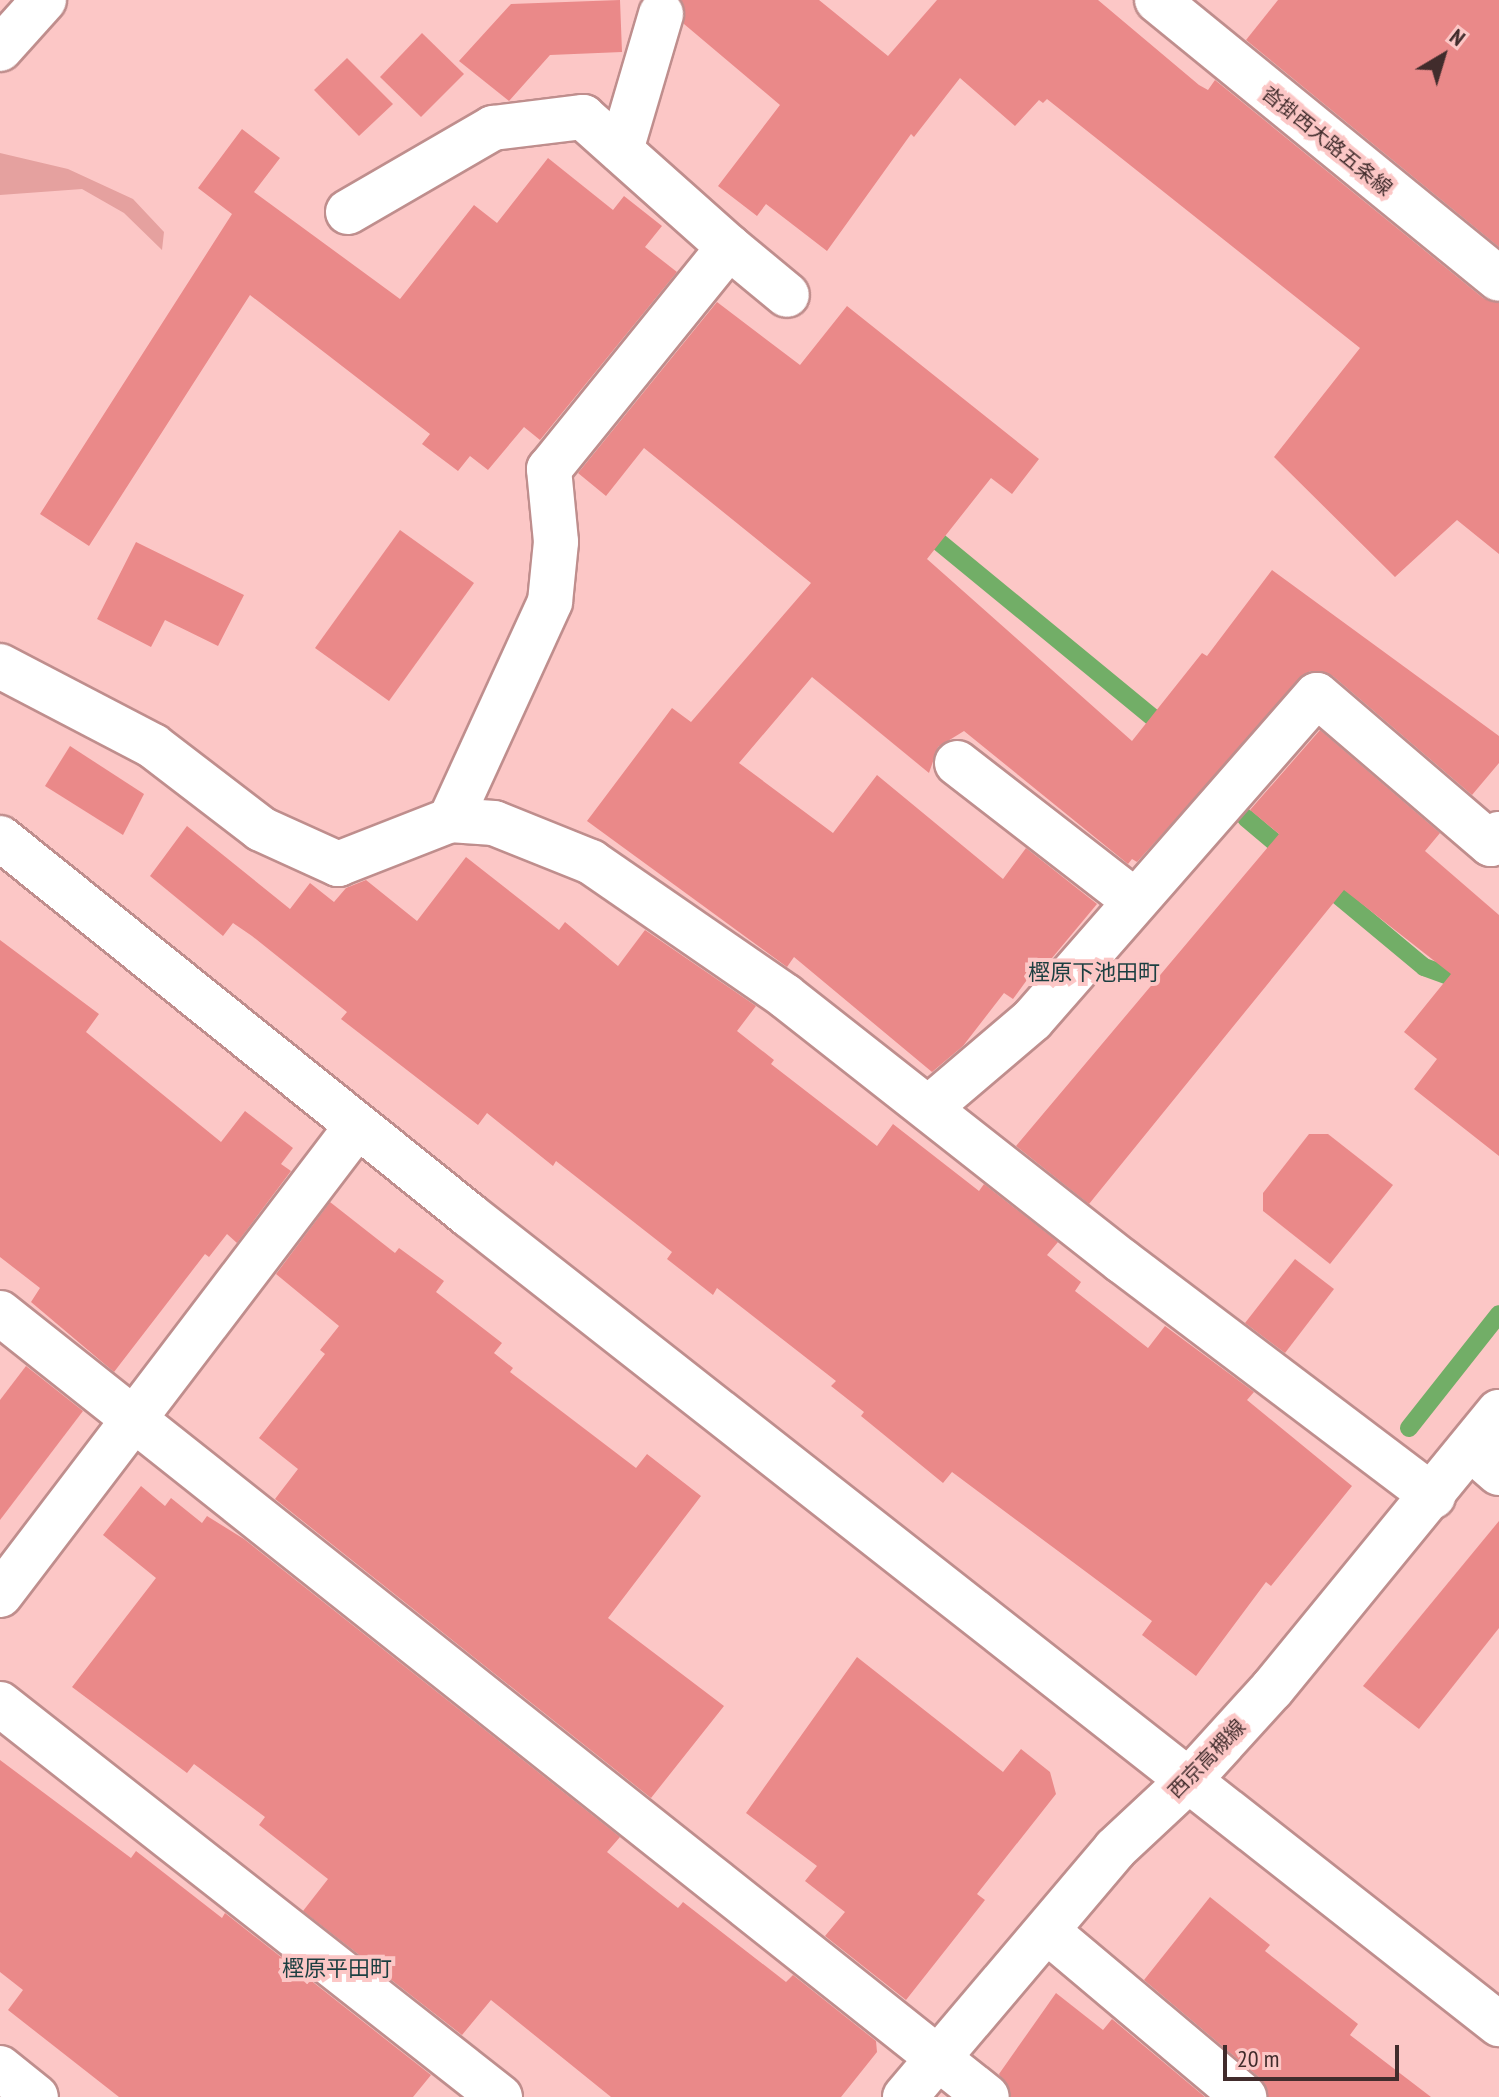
<!DOCTYPE html>
<meta charset="utf-8">
<style>
body{margin:0}
#map{position:relative;width:1499px;height:2097px;overflow:hidden;background:#fcc7c6;font-family:"PT Sans Narrow","Noto Sans JP",sans-serif}
div>[style]{position:absolute}
.green>*{inset:0;background:#e5a19f}
.stream>*{height:18px;margin:-9px;padding:0 9px;transform-origin:9px;border-radius:9px;background:#72ae67}
.building>*{inset:0;background:#ea8989}
.roads{filter:drop-shadow(2px 0 #bf8e8d) drop-shadow(-2px 0 #bf8e8d) drop-shadow(0 2px #bf8e8d) drop-shadow(0 -2px #bf8e8d)}
.minor>*{height:44px;margin:-22px;padding:0 22px;transform-origin:22px;border-radius:22px;background:#fff}
.major>*{height:44px;margin:-22px;padding:0 22px;transform-origin:22px;border-radius:22px;background:#fff}
span{translate:-50% -50%;white-space:nowrap;text-align:center;line-height:1.15;-webkit-text-stroke:8px #fcc7c6;paint-order:stroke}
.street-label{font-size:20px;color:#412c2c}
.neighbourhood-label{font-size:22px;color:#1c3f41}
.north{position:absolute;left:1403px;top:16px;width:80px;height:80px;-webkit-text-stroke:6px #fcc7c6;paint-order:stroke;rotate:38deg;font-size:22px;font-weight:700;line-height:32px;text-align:center;color:#412c2c}
.north::after{content:'';display:block;margin:auto;width:28px;height:36px;background:#412c2c;clip-path:polygon(50% 0,100% 100%,50% 72%,0 100%)}
.scale{position:absolute;left:1223px;top:2045px;width:176px;height:36px;box-sizing:border-box;border:4px solid #412c2c;border-top:0;padding-left:10px;font-size:24px;line-height:28px;white-space:nowrap;color:#412c2c;-webkit-text-stroke:6px #fcc7c6;paint-order:stroke}
</style>
<div id="map">
<div class="green">
<i style="clip-path:polygon(0 153px,68px 169px,133px 199px,164px 232px,162px 250px,124px 213px,82px 189px,0 195px)"></i>
</div>
<div class="stream">
<i style="left:922px;top:528px;width:318px;rotate:39.4deg"></i>
<i style="left:1246px;top:818px;width:57px;rotate:40.1deg"></i>
<i style="left:1322px;top:882px;width:133px;rotate:39.8deg"></i>
<i style="left:1424px;top:967px;width:30px;rotate:20deg"></i>
<i style="left:1452px;top:977px;width:34px;rotate:-7deg"></i>
<i style="left:1486px;top:973px;width:16px;rotate:35deg"></i>
<i style="left:1409px;top:1428px;width:145px;rotate:-51.7deg"></i>
</div>
<div class="building">
<i style="clip-path:polygon(620px 0,622px 52px,550px 55px,509px 101px,459px 61px,511px 4px)"></i>
<i style="clip-path:polygon(681px 0,819px 0,888px 56px,937px 0,1098px 0,1199px 85px,1208px 90px,1215px 80px,1483px 298px,1499px 303px,1499px 554px,1457px 520px,1395px 577px,1274px 457px,1360px 348px,1047px 99px,1043px 103px,1039px 100px,1015px 126px,960px 78px,914px 137px,911px 134px,827px 251px,766px 204px,757px 216px,718px 186px,780px 105px,684px 24px)"></i>
<i style="clip-path:polygon(1278px 0,1499px 0,1499px 247px,1246px 40px)"></i>
<i style="clip-path:polygon(422px 33px,464px 74px,421px 117px,380px 77px)"></i>
<i style="clip-path:polygon(347px 58px,393px 104px,359px 136px,314px 90px)"></i>
<i style="clip-path:polygon(242px 129px,280px 158px,254px 192px,400px 299px,474px 205px,497px 223px,548px 158px,613px 210px,624px 196px,662px 226px,645px 247px,677px 272px,540px 440px,524px 427px,488px 470px,470px 456px,458px 471px,422px 444px,430px 434px,250px 295px,89px 546px,40px 514px,232px 214px,198px 188px)"></i>
<i style="clip-path:polygon(717px 302px,800px 365px,847px 306px,1039px 459px,1012px 494px,991px 478px,927px 559px,1132px 741px,1202px 653px,1207px 656px,1272px 570px,1499px 736px,1499px 763px,1472px 795px,1333px 676px,1310px 671px,1137px 862px,1132px 859px,1128px 864px,964px 731px,938px 747px,929px 773px,812px 677px,739px 763px,833px 833px,877px 775px,1003px 879px,1026px 848px,1097px 904px,1042px 970px,1037px 966px,1013px 999px,1004px 993px,963px 1046px,932px 1072px,794px 957px,787px 967px,587px 821px,672px 708px,691px 722px,811px 583px,644px 448px,606px 496px,578px 473px)"></i>
<i style="clip-path:polygon(400px 530px,474px 583px,389px 701px,315px 648px)"></i>
<i style="clip-path:polygon(136px 542px,244px 595px,218px 646px,165px 620px,151px 647px,97px 619px)"></i>
<i style="clip-path:polygon(1320px 730px,1440px 833px,1425px 851px,1499px 915px,1499px 1156px,1414px 1089px,1437px 1059px,1404px 1032px,1451px 974px,1344px 890px,1089px 1204px,1016px 1146px,1279px 834px,1250px 810px)"></i>
<i style="clip-path:polygon(70px 746px,144px 794px,123px 835px,45px 786px)"></i>
<i style="clip-path:polygon(187px 826px,290px 909px,310px 883px,334px 902px,346px 888px,366px 880px,417px 921px,466px 857px,559px 930px,565px 922px,618px 966px,645px 930px,756px 1006px,737px 1031px,774px 1060px,771px 1064px,877px 1146px,893px 1124px,979px 1191px,984px 1184px,1058px 1242px,1047px 1255px,1081px 1282px,1075px 1291px,1148px 1348px,1165px 1326px,1254px 1392px,1247px 1400px,1352px 1486px,1271px 1586px,1266px 1582px,1196px 1676px,1142px 1635px,1152px 1621px,952px 1472px,943px 1483px,861px 1416px,864px 1412px,831px 1386px,836px 1381px,717px 1288px,713px 1295px,667px 1259px,672px 1252px,556px 1161px,553px 1166px,487px 1113px,478px 1125px,341px 1019px,347px 1012px,252px 936px,233px 923px,223px 936px,150px 876px)"></i>
<i style="clip-path:polygon(0 940px,99px 1014px,86px 1032px,221px 1142px,245px 1111px,293px 1148px,281px 1164px,291px 1171px,237px 1243px,227px 1234px,209px 1257px,205px 1254px,114px 1372px,31px 1302px,40px 1288px,0 1257px)"></i>
<i style="clip-path:polygon(1309px 1134px,1328px 1134px,1393px 1185px,1330px 1264px,1263px 1211px,1263px 1193px)"></i>
<i style="clip-path:polygon(330px 1202px,395px 1253px,399px 1248px,444px 1281px,436px 1292px,502px 1343px,494px 1353px,513px 1368px,510px 1372px,636px 1468px,647px 1454px,701px 1496px,608px 1618px,724px 1706px,651px 1798px,275px 1499px,298px 1469px,259px 1438px,325px 1354px,320px 1350px,339px 1326px,276px 1274px)"></i>
<i style="clip-path:polygon(1295px 1259px,1334px 1289px,1285px 1353px,1245px 1323px)"></i>
<i style="clip-path:polygon(26px 1366px,83px 1411px,0 1520px,0 1400px)"></i>
<i style="clip-path:polygon(141px 1486px,165px 1506px,171px 1498px,202px 1523px,207px 1516px,244px 1539px,620px 1837px,607px 1852px,678px 1908px,683px 1902px,786px 1982px,793px 1975px,876px 2041px,877px 2052px,841px 2097px,611px 2097px,491px 2000px,462px 2035px,303px 1911px,328px 1879px,259px 1825px,265px 1817px,194px 1764px,187px 1773px,72px 1687px,156px 1578px,103px 1535px)"></i>
<i style="clip-path:polygon(1499px 1521px,1499px 1628px,1419px 1729px,1363px 1686px)"></i>
<i style="clip-path:polygon(857px 1657px,1003px 1772px,1021px 1749px,1050px 1772px,1056px 1794px,977px 1894px,985px 1900px,906px 2000px,825px 1936px,845px 1912px,805px 1881px,817px 1866px,746px 1813px)"></i>
<i style="clip-path:polygon(0 1760px,131px 1858px,136px 1851px,222px 1918px,225px 1913px,431px 2075px,413px 2097px,119px 2097px,8px 2010px,23px 1990px,0 1972px)"></i>
<i style="clip-path:polygon(1210px 1897px,1270px 1945px,1265px 1951px,1358px 2024px,1350px 2035px,1431px 2097px,1268px 2097px,1260px 2078px,1144px 1980px)"></i>
<i style="clip-path:polygon(1056px 1993px,1103px 2030px,1112px 2019px,1205px 2097px,1011px 2097px,999px 2074px)"></i>
</div>
<div class="roads">
<div class="minor">
<i style="left:0;top:49px;width:66px;rotate:-48.1deg"></i>
<i style="left:621px;top:150px;width:142px;rotate:-73.6deg"></i>
<i style="left:348px;top:212px;width:168px;rotate:-30.1deg"></i>
<i style="left:493px;top:128px;width:91px;rotate:-7deg"></i>
<i style="left:583px;top:117px;width:195px;rotate:41.7deg"></i>
<i style="left:729px;top:247px;width:286px;rotate:129deg"></i>
<i style="left:549px;top:469px;width:73px;rotate:84.5deg"></i>
<i style="left:556px;top:542px;width:60px;rotate:95.7deg"></i>
<i style="left:550px;top:602px;width:240px;rotate:114.6deg"></i>
<i style="left:729px;top:247px;width:75px;rotate:39.6deg"></i>
<i style="left:0;top:666px;width:173px;rotate:27.6deg"></i>
<i style="left:153px;top:746px;width:136px;rotate:37.5deg"></i>
<i style="left:261px;top:829px;width:85px;rotate:24.4deg"></i>
<i style="left:338px;top:864px;width:120px;rotate:-21.4deg"></i>
<i style="left:450px;top:820px;width:44px;rotate:3.9deg"></i>
<i style="left:494px;top:823px;width:105px;rotate:21.9deg"></i>
<i style="left:591px;top:862px;width:236px;rotate:34.6deg"></i>
<i style="left:785px;top:996px;width:429px;rotate:38.2deg"></i>
<i style="left:1122px;top:1261px;width:390px;rotate:37.1deg"></i>
<i style="left:957px;top:763px;width:225px;rotate:37.8deg"></i>
<i style="left:0;top:838px;width:602px;rotate:38.79deg"></i>
<i style="left:469px;top:1215px;width:1310px;rotate:38.15deg"></i>
<i style="left:931px;top:1106px;width:133px;rotate:-40.4deg"></i>
<i style="left:1032px;top:1020px;width:432px;rotate:-48.8deg"></i>
<i style="left:1317px;top:695px;width:229px;rotate:40.6deg"></i>
<i style="left:1491px;top:844px;width:13px;rotate:-51deg"></i>
<i style="left:0;top:1313px;width:1260px;rotate:38.46deg"></i>
<i style="left:1470px;top:1448px;width:38px;rotate:41deg"></i>
<i style="left:0;top:1595px;width:589px;rotate:-52.72deg"></i>
<i style="left:0;top:1704px;width:636px;rotate:38.17deg"></i>
<i style="left:1047px;top:1931px;width:258px;rotate:40.1deg"></i>
<i style="left:0;top:2068px;width:46px;rotate:38.9deg"></i>
</div>
<div class="major">
<i style="left:1157px;top:0;width:441px;rotate:39.2deg"></i>
<i style="left:905px;top:2097px;width:325px;rotate:-49.7deg"></i>
<i style="left:1115px;top:1849px;width:103px;rotate:-43deg"></i>
<i style="left:1190px;top:1779px;width:122px;rotate:-47.7deg"></i>
<i style="left:1272px;top:1689px;width:358px;rotate:-50.7deg"></i>
</div>
</div>
<div class="street-label">
<span style="left:1327px;top:141px;rotate:39deg">沓掛西大路五条線</span>
<span style="left:1207px;top:1759px;rotate:-46deg">西京高槻線</span>
</div>
<div class="neighbourhood-label">
<span style="left:1094px;top:973px">樫原下池田町</span>
<span style="left:337px;top:1969px">樫原平田町</span>
</div>
<div class="north">N</div>
<div class="scale">20 m</div>
</div>
